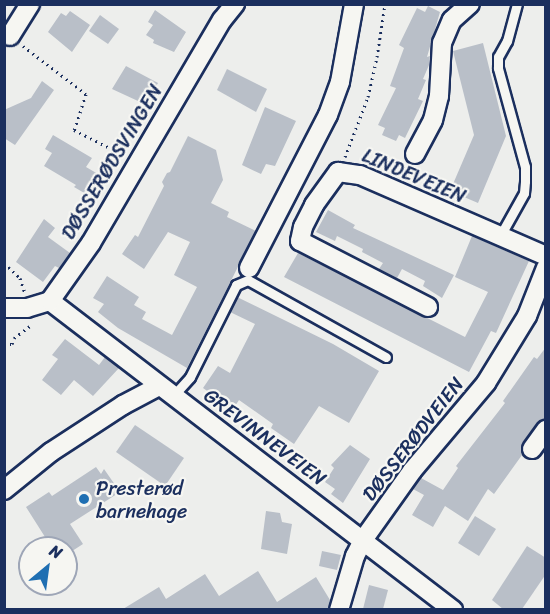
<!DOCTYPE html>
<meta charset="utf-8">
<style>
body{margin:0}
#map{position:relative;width:550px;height:614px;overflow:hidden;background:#edeeec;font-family:Sriracha,sans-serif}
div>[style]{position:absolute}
.building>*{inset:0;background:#b9bfc8}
.path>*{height:3px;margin-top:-1.5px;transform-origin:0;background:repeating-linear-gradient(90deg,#1b2f5e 0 1.5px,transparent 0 6px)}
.roads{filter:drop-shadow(2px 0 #1b2f5e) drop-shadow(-2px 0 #1b2f5e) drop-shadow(0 2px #1b2f5e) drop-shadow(0 -2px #1b2f5e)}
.service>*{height:9px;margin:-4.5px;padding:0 4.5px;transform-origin:4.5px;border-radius:4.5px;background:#f6f6f2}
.minor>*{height:18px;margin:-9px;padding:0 9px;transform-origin:9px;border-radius:9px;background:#f6f6f2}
.dots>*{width:16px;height:16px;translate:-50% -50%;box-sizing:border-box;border:3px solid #f6f6f2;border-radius:50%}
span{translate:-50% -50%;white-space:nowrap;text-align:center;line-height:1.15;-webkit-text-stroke:4.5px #f6f6f2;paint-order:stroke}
.street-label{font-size:20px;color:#1b2f5e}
.poi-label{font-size:20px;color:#1b2f5e}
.left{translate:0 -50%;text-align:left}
.frame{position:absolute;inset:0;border:6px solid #1b2f5e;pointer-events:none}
.north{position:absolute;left:18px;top:536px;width:60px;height:60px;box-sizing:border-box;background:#f6f6f2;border:2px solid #9ea6b7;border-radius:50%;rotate:29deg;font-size:16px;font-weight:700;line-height:24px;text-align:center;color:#1b2f5e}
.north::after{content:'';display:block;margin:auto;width:21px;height:27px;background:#1f6fb2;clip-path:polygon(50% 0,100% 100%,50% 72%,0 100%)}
</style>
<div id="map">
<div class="building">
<i style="clip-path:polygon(428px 6px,440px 12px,427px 57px,430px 56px,429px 65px,423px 79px,426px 80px,418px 99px,423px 101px,405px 138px,399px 135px,396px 141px,382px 135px,385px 128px,378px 125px,396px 88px,390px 86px,404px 48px,399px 45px,417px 8px,425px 12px)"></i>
<i style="clip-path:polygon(155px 10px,186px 32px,174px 52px,153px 43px,154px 40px,146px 35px,153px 25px,148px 22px)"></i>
<i style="clip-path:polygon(70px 11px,90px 25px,72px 52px,48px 32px,61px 13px,66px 16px)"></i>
<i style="clip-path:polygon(100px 15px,119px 29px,108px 44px,89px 31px)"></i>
<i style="clip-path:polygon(483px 43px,506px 136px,478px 203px,450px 191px,474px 135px,453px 51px)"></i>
<i style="clip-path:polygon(126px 66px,158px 83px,150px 97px,143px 93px,138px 101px,112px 89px)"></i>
<i style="clip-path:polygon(227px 69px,267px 89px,256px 112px,217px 90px)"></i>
<i style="clip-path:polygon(42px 81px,54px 90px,15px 145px,4px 138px,4px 110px,31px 98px)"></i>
<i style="clip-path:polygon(265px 107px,296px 121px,275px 166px,266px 164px,261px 174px,242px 165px)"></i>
<i style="clip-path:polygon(53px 135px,92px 158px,86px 167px,98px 174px,86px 194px,74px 187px,76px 185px,44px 166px,52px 153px,45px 149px)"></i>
<i style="clip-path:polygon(188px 136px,216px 150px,223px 180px,211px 203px,229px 212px,227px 217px,256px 231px,187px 368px,118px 328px,98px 312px,104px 304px,93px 298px,107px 276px,139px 297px,134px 305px,146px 312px,142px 319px,172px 335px,197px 287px,174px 275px,190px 242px,168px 232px,144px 269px,122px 254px,135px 235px,138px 237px,164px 186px,162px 182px,167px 173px,170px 172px)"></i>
<i style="clip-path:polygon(328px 210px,355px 225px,353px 228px,454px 275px,442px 298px,423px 286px,425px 281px,402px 269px,397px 278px,379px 269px,383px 263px,362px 252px,363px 249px,337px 236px,335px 241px,316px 232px)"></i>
<i style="clip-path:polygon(44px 219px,55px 228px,48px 237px,70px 253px,59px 268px,55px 266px,43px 282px,16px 262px)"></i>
<i style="clip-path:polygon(472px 236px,529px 261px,496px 333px,491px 331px,469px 372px,284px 277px,298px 253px,465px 337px,488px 292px,455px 277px)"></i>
<i style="clip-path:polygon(237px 297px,333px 344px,379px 371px,349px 423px,319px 406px,294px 444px,271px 428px,273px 424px,239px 400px,233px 409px,203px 388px,218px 366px,230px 373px,255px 324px,230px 312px)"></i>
<i style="clip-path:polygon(65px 339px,99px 365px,105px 357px,119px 368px,93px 396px,74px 380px,61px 395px,42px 380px,58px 359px,52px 355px)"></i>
<i style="clip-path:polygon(546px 347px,546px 419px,537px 423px,523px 442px,522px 455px,494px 494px,488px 489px,468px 521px,445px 506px,433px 527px,412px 515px,424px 495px,413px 489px,421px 478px,443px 490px,458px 468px,456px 466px,505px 403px,503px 401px,534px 357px,537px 359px)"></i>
<i style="clip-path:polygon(135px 425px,184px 458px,165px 486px,116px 452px)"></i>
<i style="clip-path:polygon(350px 445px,370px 459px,343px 503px,331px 494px,335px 489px,325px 482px,334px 468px,331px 465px)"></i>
<i style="clip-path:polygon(96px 467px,101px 474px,104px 469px,120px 492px,70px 524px,83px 544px,66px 555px,66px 548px,52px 548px,26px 507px,49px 492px,52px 496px)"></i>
<i style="clip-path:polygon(266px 511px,280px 513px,282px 522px,292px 524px,287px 554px,261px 549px)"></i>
<i style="clip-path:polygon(475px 516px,496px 529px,479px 556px,458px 543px)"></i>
<i style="clip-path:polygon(527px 546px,546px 558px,546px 574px,522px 609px,503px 609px,492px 600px)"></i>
<i style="clip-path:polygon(322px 551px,341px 555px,337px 570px,319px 566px)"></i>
<i style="clip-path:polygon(258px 571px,277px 602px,316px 577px,330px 600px,328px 608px,123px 609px,159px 587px,166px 599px,205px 574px,219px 596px)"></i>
<i style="clip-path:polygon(369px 585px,388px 590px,383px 609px,363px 609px)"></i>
</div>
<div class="path">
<i style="left:23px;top:46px;width:79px;rotate:37.3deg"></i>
<i style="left:86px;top:94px;width:38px;rotate:108deg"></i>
<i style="left:74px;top:130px;width:45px;rotate:26.6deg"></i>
<i style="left:114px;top:150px;width:11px;rotate:10deg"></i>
<i style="left:345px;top:157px;width:64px;rotate:-69deg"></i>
<i style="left:368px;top:97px;width:41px;rotate:-77.3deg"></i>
<i style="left:377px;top:57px;width:54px;rotate:-81.4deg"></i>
<i style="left:4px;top:263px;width:22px;rotate:43deg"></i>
<i style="left:20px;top:278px;width:16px;rotate:72deg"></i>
<i style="left:4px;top:344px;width:8px"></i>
<i style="left:12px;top:344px;width:6px;rotate:-72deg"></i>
<i style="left:14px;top:338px;width:20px;rotate:-37deg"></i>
</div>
<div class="roads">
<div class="service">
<i style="left:500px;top:236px;width:49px;rotate:-60.8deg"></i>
<i style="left:524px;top:193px;width:12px;rotate:-85deg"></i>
<i style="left:525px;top:181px;width:14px;rotate:-90deg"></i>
<i style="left:525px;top:167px;width:103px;rotate:-105.3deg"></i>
<i style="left:498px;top:68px;width:11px;rotate:-90deg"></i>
<i style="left:498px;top:57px;width:18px;rotate:-61deg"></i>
<i style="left:507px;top:41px;width:38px;rotate:-75deg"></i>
<i style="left:173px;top:396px;width:25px;rotate:-48deg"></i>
<i style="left:190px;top:377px;width:103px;rotate:-63.4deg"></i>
<i style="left:236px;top:285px;width:13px;rotate:-23deg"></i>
<i style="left:248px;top:280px;width:158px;rotate:29.2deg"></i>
</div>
<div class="minor">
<i style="left:10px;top:36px;width:38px;rotate:-58deg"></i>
<i style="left:415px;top:154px;width:38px;rotate:-62deg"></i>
<i style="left:433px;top:120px;width:25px;rotate:-76deg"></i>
<i style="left:439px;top:96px;width:53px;rotate:-86.8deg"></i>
<i style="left:442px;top:43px;width:25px;rotate:-67deg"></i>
<i style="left:452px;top:20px;width:24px;rotate:-42deg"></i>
<i style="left:249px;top:268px;width:172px;rotate:-62.7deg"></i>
<i style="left:328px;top:115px;width:35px;rotate:-70deg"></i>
<i style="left:340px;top:82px;width:79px;rotate:-79.8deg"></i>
<i style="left:50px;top:301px;width:508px;rotate:37.48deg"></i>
<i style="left:428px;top:307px;width:144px;rotate:-152.7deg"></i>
<i style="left:300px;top:241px;width:14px;rotate:-78deg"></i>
<i style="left:303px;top:227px;width:25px;rotate:-63deg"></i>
<i style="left:314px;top:205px;width:41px;rotate:-54deg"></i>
<i style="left:338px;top:172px;width:22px;rotate:8deg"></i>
<i style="left:360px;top:175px;width:203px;rotate:23.5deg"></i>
<i style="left:5px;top:308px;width:22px"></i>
<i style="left:27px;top:308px;width:24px;rotate:-17deg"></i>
<i style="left:50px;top:301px;width:71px;rotate:-54.7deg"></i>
<i style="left:91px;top:243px;width:259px;rotate:-59.6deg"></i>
<i style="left:222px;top:20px;width:21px;rotate:-51deg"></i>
<i style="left:532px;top:449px;width:24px;rotate:-54deg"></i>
<i style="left:4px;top:490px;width:60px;rotate:-39deg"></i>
<i style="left:51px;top:452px;width:86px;rotate:-33.1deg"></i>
<i style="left:123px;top:405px;width:41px;rotate:-27.8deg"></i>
<i style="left:339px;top:610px;width:56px;rotate:-73.5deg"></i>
<i style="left:355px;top:556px;width:18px;rotate:-63deg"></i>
<i style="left:363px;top:540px;width:85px;rotate:-54.6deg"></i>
<i style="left:412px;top:471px;width:115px;rotate:-49.9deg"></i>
<i style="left:486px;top:383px;width:79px;rotate:-58.5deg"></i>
<i style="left:527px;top:316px;width:52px;rotate:-68.4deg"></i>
</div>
</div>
<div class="dots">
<i style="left:84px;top:499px;background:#1f6fb2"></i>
</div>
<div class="street-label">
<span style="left:112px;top:162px;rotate:-59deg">DØSSERØDSVINGEN</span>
<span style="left:414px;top:176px;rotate:23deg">LINDEVEIEN</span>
<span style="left:265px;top:437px;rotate:37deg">GREVINNEVEIEN</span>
<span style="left:413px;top:439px;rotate:-52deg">DØSSERØDVEIEN</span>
</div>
<div class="poi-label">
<span class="left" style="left:96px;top:500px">Presterød<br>barnehage</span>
</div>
<div class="frame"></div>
<div class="north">N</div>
</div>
